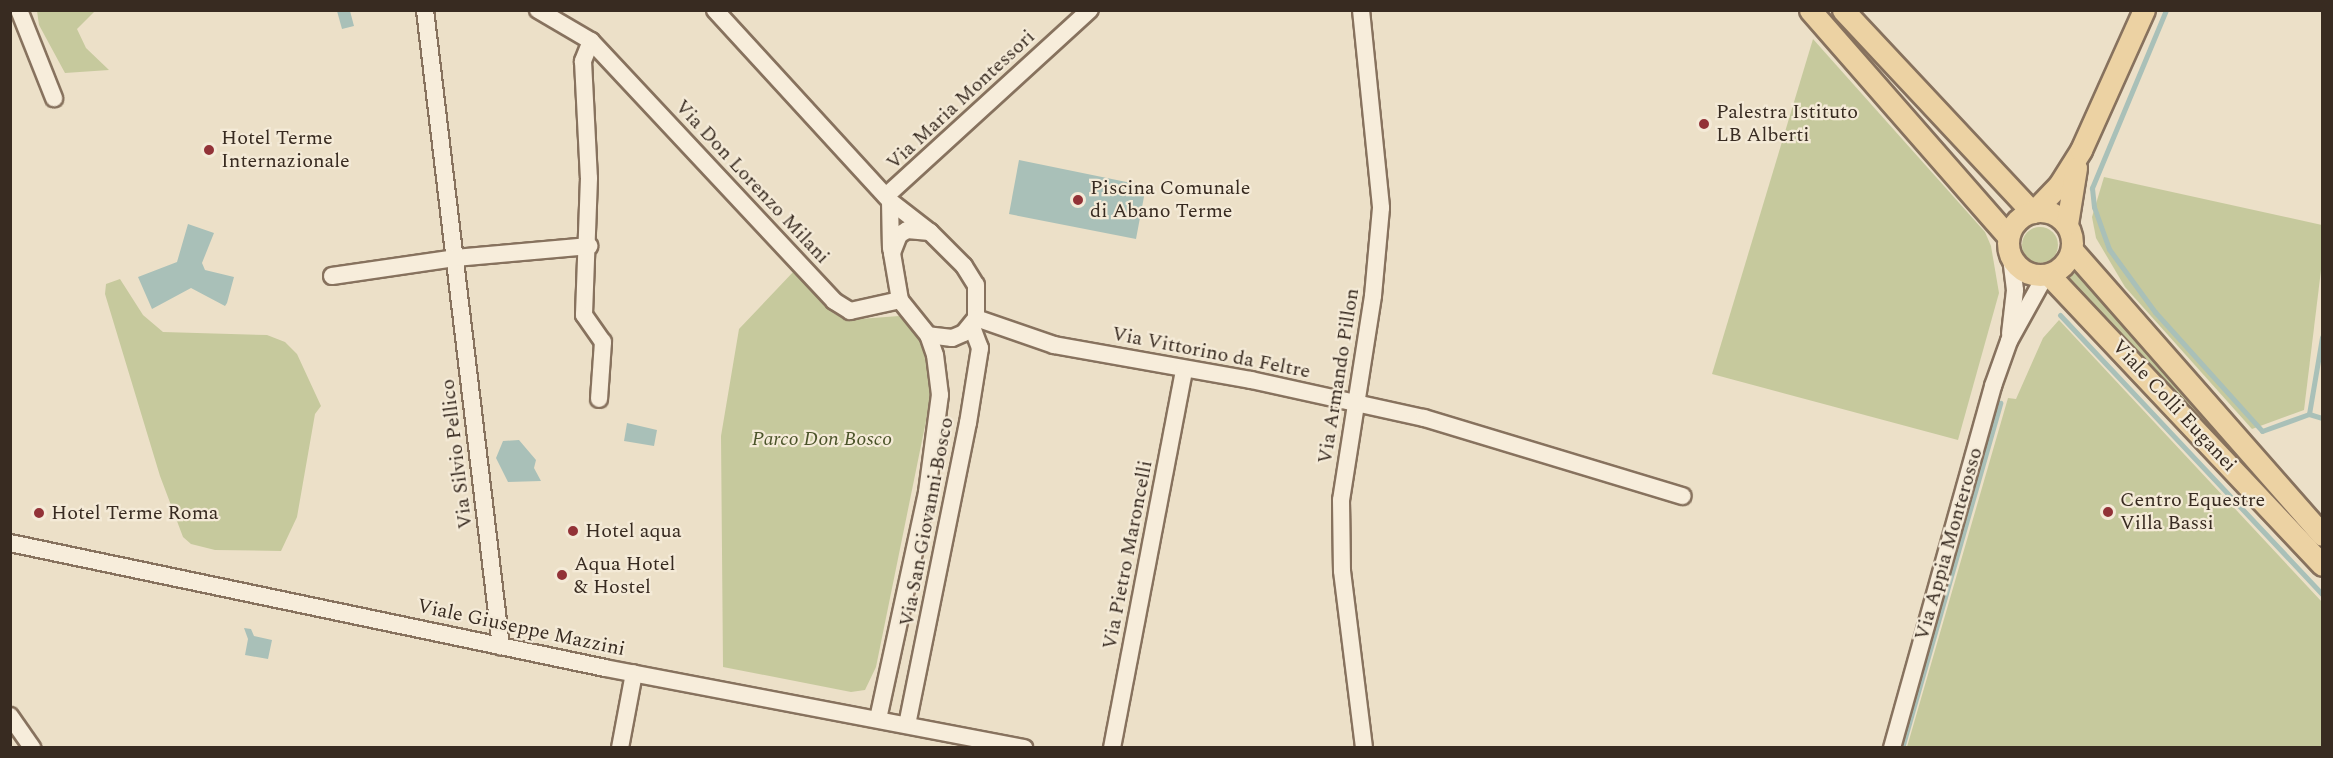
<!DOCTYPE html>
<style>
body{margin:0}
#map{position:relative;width:2333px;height:758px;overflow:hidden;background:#ece0c8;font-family:Spectral,serif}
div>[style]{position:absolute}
.green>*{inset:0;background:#c6c99d}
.round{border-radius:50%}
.water>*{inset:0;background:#a9c0b8}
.stream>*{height:5px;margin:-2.5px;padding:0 2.5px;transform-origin:2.5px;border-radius:2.5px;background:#a9c0b8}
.roads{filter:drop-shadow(2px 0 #87725e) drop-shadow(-2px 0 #87725e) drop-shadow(0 2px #87725e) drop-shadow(0 -2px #87725e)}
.minor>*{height:16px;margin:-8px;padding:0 8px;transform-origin:8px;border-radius:8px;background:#f7eddb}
.major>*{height:21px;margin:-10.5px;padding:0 10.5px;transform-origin:10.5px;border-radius:10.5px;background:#ecd2a3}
.major>.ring{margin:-10.5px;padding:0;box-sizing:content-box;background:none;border:21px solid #ecd2a3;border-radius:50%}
.dots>*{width:16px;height:16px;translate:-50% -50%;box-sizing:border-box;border:3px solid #f4ead7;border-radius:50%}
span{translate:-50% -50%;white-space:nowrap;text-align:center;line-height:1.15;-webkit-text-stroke:4.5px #f4ead7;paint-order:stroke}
.street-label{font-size:20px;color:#382b21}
.poi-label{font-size:20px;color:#382b21}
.left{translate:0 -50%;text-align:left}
.park-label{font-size:20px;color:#4a5329;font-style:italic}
.frame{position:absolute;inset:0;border:12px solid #382b21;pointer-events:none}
</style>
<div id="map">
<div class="green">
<i style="clip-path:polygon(37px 11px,95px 11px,77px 29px,86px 48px,109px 70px,65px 73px,39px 25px)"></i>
<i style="clip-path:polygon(1813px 39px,1985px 232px,1991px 246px,1999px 293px,1958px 440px,1712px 374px)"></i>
<i style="clip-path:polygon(2104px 177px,2322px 225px,2322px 262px,2304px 410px,2252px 429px,2125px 287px,2096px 238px,2092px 217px)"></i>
<i class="round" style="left:2022px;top:227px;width:36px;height:36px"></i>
<i style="clip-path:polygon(795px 270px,833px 313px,846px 320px,899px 316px,917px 335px,929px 358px,931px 390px,926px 421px,876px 667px,865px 690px,851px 692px,723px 667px,721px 436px,739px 329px)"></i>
<i style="clip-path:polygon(2076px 272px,2322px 539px,2322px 555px,2068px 279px)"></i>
<i style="clip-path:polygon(120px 279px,143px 315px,163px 332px,267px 335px,285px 342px,297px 354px,321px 406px,315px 414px,297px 517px,281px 551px,215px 550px,191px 544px,183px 537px,160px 476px,105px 294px,106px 284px)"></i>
<i style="clip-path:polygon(2059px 320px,2322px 602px,2322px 747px,1907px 747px,2008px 398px,2016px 399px,2043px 338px)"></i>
</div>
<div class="water">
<i style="clip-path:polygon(337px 11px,350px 11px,354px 26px,342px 29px)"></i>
<i style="clip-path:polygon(1019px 160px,1146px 186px,1136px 239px,1009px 214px)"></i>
<i style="clip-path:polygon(188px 224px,214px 233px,202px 263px,205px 270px,234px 277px,227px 303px,225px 306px,191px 288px,152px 309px,138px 277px,177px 262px)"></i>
<i style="clip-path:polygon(627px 423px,657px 430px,654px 446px,624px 441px)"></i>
<i style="clip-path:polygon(519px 440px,536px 460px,534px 468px,541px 481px,508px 482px,496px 458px,503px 441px)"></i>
<i style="clip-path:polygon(244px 628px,251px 629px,254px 636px,272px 640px,268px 659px,245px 655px,248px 639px)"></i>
</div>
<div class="stream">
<i style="left:2166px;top:10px;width:193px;rotate:112.6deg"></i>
<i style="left:2092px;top:188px;width:19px;rotate:84deg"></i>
<i style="left:2094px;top:207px;width:45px;rotate:70.3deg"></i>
<i style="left:2109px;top:249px;width:78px;rotate:53.9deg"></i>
<i style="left:2155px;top:312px;width:160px;rotate:48deg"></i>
<i style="left:2262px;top:431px;width:50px;rotate:-19.9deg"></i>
<i style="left:2309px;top:414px;width:78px;rotate:-80.4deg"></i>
<i style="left:2060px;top:315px;width:383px;rotate:46.8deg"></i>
<i style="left:2309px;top:414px;width:14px;rotate:17deg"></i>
<i style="left:1902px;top:748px;width:359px;rotate:-74.1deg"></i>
</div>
<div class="roads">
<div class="minor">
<i style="left:19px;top:10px;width:95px;rotate:68.3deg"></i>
<i style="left:425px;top:10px;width:641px;rotate:83.19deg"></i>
<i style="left:538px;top:10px;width:61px;rotate:30.3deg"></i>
<i style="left:591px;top:41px;width:356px;rotate:46.9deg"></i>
<i style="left:834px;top:301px;width:19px;rotate:32deg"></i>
<i style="left:850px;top:311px;width:51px;rotate:-12.4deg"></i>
<i style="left:715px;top:10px;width:259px;rotate:47.5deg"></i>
<i style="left:1361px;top:10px;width:199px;rotate:84.2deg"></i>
<i style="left:1381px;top:208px;width:88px;rotate:95.2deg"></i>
<i style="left:1373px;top:296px;width:206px;rotate:98.9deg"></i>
<i style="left:1341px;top:500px;width:71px;rotate:89.2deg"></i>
<i style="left:1342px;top:571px;width:178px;rotate:82.9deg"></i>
<i style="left:591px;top:41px;width:22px;rotate:112deg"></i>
<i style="left:583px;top:61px;width:117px;rotate:87.1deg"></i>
<i style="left:589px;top:178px;width:137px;rotate:92.1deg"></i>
<i style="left:584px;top:315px;width:33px;rotate:55deg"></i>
<i style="left:603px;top:342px;width:57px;rotate:94deg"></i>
<i style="left:886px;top:196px;width:276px;rotate:-42.4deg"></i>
<i style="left:907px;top:230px;width:23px;rotate:5deg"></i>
<i style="left:930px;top:232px;width:48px;rotate:45deg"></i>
<i style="left:964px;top:266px;width:22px;rotate:58deg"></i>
<i style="left:976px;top:285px;width:33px;rotate:90deg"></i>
<i style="left:976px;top:318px;width:19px;rotate:129deg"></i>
<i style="left:964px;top:333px;width:13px;rotate:157deg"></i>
<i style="left:952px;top:338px;width:24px;rotate:-173deg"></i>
<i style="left:928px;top:335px;width:45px;rotate:-128.7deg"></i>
<i style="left:900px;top:300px;width:48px;rotate:-99.7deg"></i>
<i style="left:892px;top:253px;width:19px;rotate:-69deg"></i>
<i style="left:899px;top:235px;width:9px;rotate:-32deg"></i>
<i style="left:891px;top:249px;width:48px;rotate:-91.2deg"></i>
<i style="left:890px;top:201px;width:51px;rotate:37.8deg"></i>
<i style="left:332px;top:276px;width:124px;rotate:-8.3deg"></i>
<i style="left:455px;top:258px;width:135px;rotate:-5.1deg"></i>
<i style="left:976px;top:318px;width:83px;rotate:19.1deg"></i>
<i style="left:1054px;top:345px;width:200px;rotate:10.1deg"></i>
<i style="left:1251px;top:380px;width:177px;rotate:12.4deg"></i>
<i style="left:1424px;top:418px;width:270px;rotate:16.8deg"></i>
<i style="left:2010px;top:334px;width:44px;rotate:-83.5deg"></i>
<i style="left:2015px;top:290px;width:33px;rotate:-97deg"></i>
<i style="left:10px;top:543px;width:608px;rotate:11.86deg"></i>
<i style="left:605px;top:668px;width:427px;rotate:10.8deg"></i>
<i style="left:10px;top:716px;width:39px;rotate:55deg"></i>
<i style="left:878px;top:719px;width:232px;rotate:-77.8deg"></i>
<i style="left:927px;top:492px;width:98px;rotate:-82.4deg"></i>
<i style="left:940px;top:395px;width:40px;rotate:-97.1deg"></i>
<i style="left:935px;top:355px;width:21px;rotate:-109deg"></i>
<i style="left:907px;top:725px;width:308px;rotate:-78.6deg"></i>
<i style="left:968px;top:423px;width:76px;rotate:-80.9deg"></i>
<i style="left:980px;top:348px;width:22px;rotate:-111deg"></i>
<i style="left:620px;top:748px;width:76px;rotate:-79.4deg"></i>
<i style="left:1112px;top:748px;width:385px;rotate:-79.2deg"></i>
<i style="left:1892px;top:748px;width:376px;rotate:-74.4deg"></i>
<i style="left:1993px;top:386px;width:48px;rotate:-70.4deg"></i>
<i style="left:2009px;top:341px;width:74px;rotate:-61deg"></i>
</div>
<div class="major">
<i style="left:1810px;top:10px;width:300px;rotate:48.8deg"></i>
<i style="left:1843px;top:10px;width:277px;rotate:46.9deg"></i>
<i class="ring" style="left:2008px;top:211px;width:43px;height:43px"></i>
<i style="left:2034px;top:211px;width:36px;rotate:-46deg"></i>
<i style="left:2059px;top:185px;width:41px;rotate:-57.8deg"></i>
<i style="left:2081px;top:150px;width:154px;rotate:-65.8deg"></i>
<i style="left:2067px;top:224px;width:57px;rotate:-80.9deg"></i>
<i style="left:2072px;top:250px;width:379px;rotate:48.7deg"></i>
<i style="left:2049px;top:275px;width:398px;rotate:46.7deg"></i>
</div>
</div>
<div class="dots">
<i style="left:1704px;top:124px;background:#923237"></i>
<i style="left:209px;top:150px;background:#923237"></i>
<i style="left:1078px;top:200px;background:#923237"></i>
<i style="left:2108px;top:512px;background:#923237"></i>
<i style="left:39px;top:513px;background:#923237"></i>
<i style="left:573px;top:531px;background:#923237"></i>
<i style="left:562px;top:575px;background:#923237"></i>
</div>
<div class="street-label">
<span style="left:961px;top:100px;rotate:-43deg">Via Maria Montessori</span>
<span style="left:752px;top:182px;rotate:47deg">Via Don Lorenzo Milani</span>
<span style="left:1211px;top:353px;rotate:11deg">Via Vittorino da Feltre</span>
<span style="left:1339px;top:376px;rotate:-81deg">Via Armando Pillon</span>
<span style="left:2174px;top:406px;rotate:47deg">Viale Colli Euganei</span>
<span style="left:457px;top:454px;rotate:-97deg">Via Silvio Pellico</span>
<span style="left:927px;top:522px;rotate:-79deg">Via San Giovanni Bosco</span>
<span style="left:1949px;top:544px;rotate:-74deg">Via Appia Monterosso</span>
<span style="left:1128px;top:555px;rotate:-79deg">Via Pietro Maroncelli</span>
<span style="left:521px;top:628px;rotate:12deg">Viale Giuseppe Mazzini</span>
</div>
<div class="poi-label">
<span class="left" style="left:1716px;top:124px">Palestra Istituto<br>LB Alberti</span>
<span class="left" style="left:221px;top:150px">Hotel Terme<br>Internazionale</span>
<span class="left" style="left:1090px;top:200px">Piscina Comunale<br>di Abano Terme</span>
<span class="left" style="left:2120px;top:512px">Centro Equestre<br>Villa Bassi</span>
<span class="left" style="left:51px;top:513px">Hotel Terme Roma</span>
<span class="left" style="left:585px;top:531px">Hotel aqua</span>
<span class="left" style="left:574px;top:576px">Aqua Hotel<br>&amp; Hostel</span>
</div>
<div class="park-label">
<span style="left:822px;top:439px">Parco Don Bosco</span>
</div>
<div class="frame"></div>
</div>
